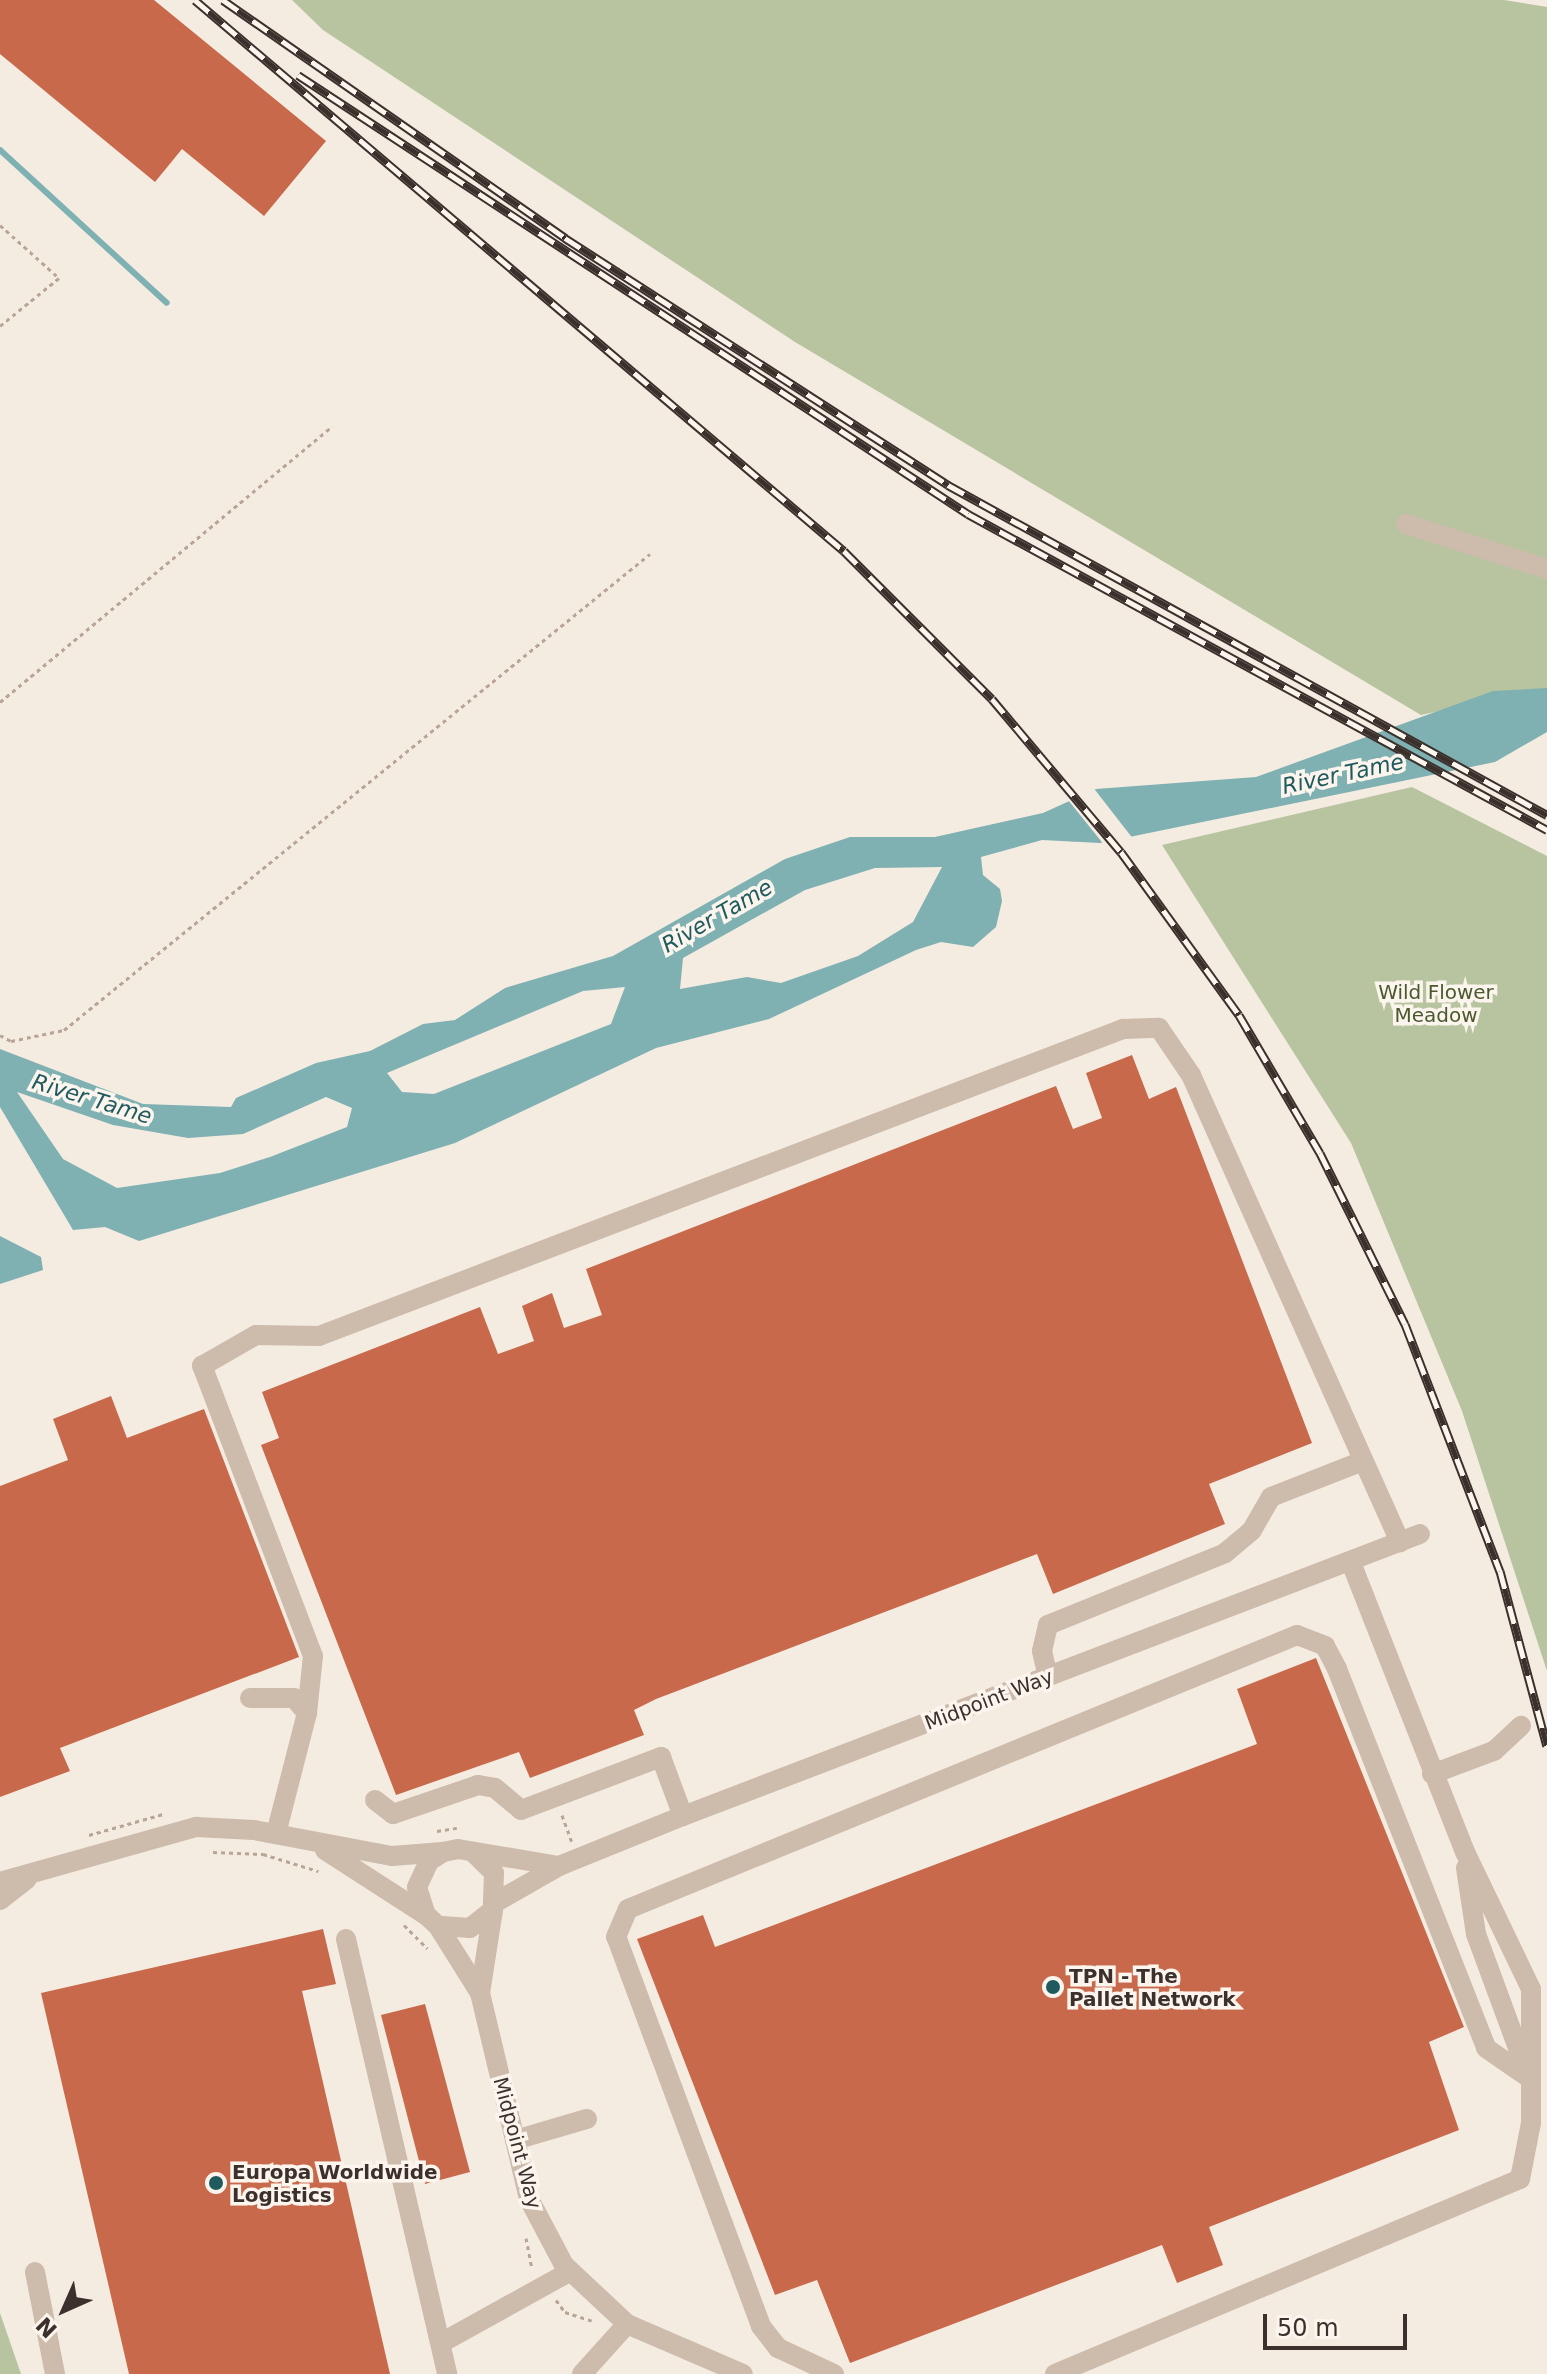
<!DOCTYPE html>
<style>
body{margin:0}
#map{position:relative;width:1547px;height:2374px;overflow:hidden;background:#f4ebe1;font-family:"DejaVu Sans",sans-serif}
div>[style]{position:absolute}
.green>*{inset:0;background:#b8c4a0}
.water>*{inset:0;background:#7fb0b2}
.pier>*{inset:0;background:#f4ebe1}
.stream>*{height:6px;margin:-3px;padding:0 3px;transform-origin:3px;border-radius:3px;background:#7fb0b2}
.building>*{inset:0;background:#c8694b}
.path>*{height:3px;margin-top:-1.5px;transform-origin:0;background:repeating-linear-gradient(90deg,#b9a596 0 4px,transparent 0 8px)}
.minor>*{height:20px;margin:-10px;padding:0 10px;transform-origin:10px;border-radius:10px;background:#cdbbac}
.rail>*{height:9px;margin-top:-4.5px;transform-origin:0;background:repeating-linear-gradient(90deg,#fbf5ee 0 18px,#3b302b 0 36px);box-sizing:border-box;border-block:2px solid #3b302b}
.dots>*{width:22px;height:22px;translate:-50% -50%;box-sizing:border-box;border:4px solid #fbf5ee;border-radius:50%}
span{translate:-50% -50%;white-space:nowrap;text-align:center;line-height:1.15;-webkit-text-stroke:7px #fbf5ee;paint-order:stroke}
.park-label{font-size:20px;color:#4a5a2e}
.street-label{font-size:20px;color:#3b302b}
.poi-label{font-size:20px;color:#3b302b;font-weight:700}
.left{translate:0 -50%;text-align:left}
.water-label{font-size:22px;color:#1f5a5e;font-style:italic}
.north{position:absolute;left:24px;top:2270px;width:80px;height:80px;-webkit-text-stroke:6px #fbf5ee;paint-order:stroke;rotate:225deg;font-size:22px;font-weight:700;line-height:32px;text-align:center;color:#3b302b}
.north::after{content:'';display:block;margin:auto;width:28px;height:36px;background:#3b302b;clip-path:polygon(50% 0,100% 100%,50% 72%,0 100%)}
.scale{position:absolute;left:1263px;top:2314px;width:144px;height:36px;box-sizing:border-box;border:4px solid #3b302b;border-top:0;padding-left:10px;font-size:24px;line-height:28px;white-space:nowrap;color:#3b302b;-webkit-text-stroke:6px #fbf5ee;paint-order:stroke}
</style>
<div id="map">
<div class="green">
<i style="clip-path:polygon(292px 0,1504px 0,1547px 7px,1547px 688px,1421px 715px,795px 342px,323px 30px)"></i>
<i style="clip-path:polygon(1412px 787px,1547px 856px,1547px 1671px,1462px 1411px,1351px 1143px,1162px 845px)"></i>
<i style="clip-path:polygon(0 2313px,21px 2374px,0 2374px)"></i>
</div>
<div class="water">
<i style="clip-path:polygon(evenodd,1547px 688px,1547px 732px,1495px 762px,1100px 843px,1042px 840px,981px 857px,983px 875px,1000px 889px,1002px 901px,996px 927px,973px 947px,941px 942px,916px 950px,769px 1019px,656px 1048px,455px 1143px,139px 1241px,105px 1227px,73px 1230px,0 1107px,0 1049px,143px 1104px,231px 1107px,236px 1098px,316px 1063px,370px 1051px,423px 1024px,455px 1020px,505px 988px,613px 956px,785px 859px,850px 837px,935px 837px,1043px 813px,1096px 789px,1256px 777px,1493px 691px,1547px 688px,942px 867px,913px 922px,858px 956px,781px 983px,747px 977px,680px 989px,683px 958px,805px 890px,875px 868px,942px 867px,1547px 688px,625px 987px,611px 1024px,434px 1094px,402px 1092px,387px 1073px,583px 991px,625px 987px,1547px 688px,17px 1092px,113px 1125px,188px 1138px,243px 1134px,326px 1097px,352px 1108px,347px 1127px,270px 1157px,220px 1173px,117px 1188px,63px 1159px,17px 1092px)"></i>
<i style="clip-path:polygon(0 1236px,41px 1257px,43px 1270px,0 1284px)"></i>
</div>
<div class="pier">
<i style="clip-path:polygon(1092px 786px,1134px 840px,1105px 846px,1064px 795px)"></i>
</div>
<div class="stream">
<i style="left:0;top:150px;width:226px;rotate:42.5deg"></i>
</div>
<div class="building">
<i style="clip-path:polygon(0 0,154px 0,326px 141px,264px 216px,182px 149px,155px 182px,0 54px)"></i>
<i style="clip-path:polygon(1132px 1055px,1149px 1099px,1176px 1087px,1312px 1443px,1209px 1484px,1225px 1524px,1053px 1594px,1037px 1554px,656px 1699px,634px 1710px,644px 1735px,530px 1778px,519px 1752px,396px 1795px,261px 1445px,279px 1438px,262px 1392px,480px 1307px,498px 1354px,534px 1341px,522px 1306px,552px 1293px,564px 1328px,602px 1315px,586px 1269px,1056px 1086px,1073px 1129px,1102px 1118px,1086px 1073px)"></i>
<i style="clip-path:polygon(111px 1396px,127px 1438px,204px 1409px,299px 1657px,60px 1748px,70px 1771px,0 1797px,0 1486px,68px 1460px,53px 1419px)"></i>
<i style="clip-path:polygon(1316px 1658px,1464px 2027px,1429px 2042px,1459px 2130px,1209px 2227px,1223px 2265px,1177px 2283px,1162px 2245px,850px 2363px,817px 2280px,775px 2295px,637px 1939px,703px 1915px,715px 1947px,1257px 1744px,1237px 1689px)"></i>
<i style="clip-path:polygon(323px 1929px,336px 1984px,302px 1991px,390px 2374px,129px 2374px,41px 1993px)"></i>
<i style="clip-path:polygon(425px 2004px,470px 2172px,425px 2184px,381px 2015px)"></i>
</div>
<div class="path">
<i style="left:0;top:225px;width:79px;rotate:41.9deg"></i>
<i style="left:59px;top:278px;width:76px;rotate:140.9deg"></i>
<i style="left:0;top:702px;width:432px;rotate:-39.7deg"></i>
<i style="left:0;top:1035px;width:13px;rotate:29deg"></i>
<i style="left:11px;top:1041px;width:54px;rotate:-11.7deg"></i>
<i style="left:64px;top:1030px;width:755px;rotate:-39.09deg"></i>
<i style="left:562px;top:1815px;width:29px;rotate:70deg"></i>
<i style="left:437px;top:1831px;width:20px;rotate:-9deg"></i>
<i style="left:89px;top:1835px;width:77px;rotate:-15.8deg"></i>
<i style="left:213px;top:1852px;width:50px;rotate:2.3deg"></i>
<i style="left:263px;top:1854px;width:58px;rotate:17.2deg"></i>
<i style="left:404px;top:1925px;width:33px;rotate:45deg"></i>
<i style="left:526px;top:2238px;width:31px;rotate:79deg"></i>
<i style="left:556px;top:2300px;width:15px;rotate:53deg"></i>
<i style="left:565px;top:2312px;width:28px;rotate:18deg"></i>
</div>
<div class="minor">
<i style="left:1406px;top:524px;width:148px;rotate:17.7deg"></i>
<i style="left:1048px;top:1677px;width:27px;rotate:-103deg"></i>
<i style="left:1042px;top:1651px;width:27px;rotate:-77deg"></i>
<i style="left:1048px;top:1625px;width:191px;rotate:-22.1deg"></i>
<i style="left:1225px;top:1553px;width:35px;rotate:-40deg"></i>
<i style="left:1252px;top:1530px;width:38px;rotate:-60deg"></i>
<i style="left:1271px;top:1497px;width:99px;rotate:-21.4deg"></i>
<i style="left:250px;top:1698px;width:44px"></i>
<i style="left:294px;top:1698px;width:20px;rotate:49deg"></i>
<i style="left:307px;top:1713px;width:125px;rotate:104.4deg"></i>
<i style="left:307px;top:1713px;width:57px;rotate:-84deg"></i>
<i style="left:313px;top:1656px;width:311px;rotate:-110.9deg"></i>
<i style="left:202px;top:1366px;width:62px;rotate:-29.9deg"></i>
<i style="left:256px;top:1335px;width:63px;rotate:0.9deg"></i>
<i style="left:319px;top:1336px;width:861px;rotate:-20.9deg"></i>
<i style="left:1123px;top:1029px;width:36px;rotate:-2deg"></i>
<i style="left:1159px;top:1028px;width:57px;rotate:55.8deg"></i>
<i style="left:1191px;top:1075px;width:512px;rotate:65.89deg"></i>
<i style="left:1432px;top:1774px;width:66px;rotate:-20.4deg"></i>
<i style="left:1494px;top:1751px;width:37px;rotate:-43deg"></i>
<i style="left:375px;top:1800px;width:23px;rotate:38deg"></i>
<i style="left:393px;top:1814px;width:90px;rotate:-18.8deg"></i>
<i style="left:478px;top:1785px;width:17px;rotate:10deg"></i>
<i style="left:495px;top:1788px;width:34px;rotate:40deg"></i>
<i style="left:521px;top:1810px;width:150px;rotate:-20.7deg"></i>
<i style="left:661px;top:1757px;width:63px;rotate:69.6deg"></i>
<i style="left:325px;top:1850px;width:120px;rotate:32.8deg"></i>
<i style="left:474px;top:1853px;width:28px;rotate:45deg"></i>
<i style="left:494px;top:1873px;width:37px;rotate:92deg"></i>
<i style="left:493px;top:1910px;width:29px;rotate:142deg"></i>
<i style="left:470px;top:1928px;width:32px;rotate:-176deg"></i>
<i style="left:438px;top:1926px;width:16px;rotate:-137deg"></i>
<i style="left:426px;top:1915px;width:29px;rotate:-108deg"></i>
<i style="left:417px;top:1887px;width:29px;rotate:-65deg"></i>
<i style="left:429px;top:1861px;width:17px;rotate:-33deg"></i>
<i style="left:443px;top:1852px;width:15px;rotate:-11deg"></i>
<i style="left:458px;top:1849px;width:102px;rotate:9.6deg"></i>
<i style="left:1466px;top:1868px;width:67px;rotate:81.4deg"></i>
<i style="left:1476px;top:1934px;width:142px;rotate:69.8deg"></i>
<i style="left:0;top:1882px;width:204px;rotate:-15.7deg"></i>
<i style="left:196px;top:1827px;width:58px;rotate:3deg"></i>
<i style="left:254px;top:1830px;width:140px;rotate:10.7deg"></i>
<i style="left:392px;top:1856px;width:51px;rotate:-4.5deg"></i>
<i style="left:0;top:1900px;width:34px;rotate:-38deg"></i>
<i style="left:496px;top:1902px;width:73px;rotate:-29.7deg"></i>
<i style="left:559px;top:1866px;width:134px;rotate:-22deg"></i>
<i style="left:683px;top:1816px;width:789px;rotate:-20.94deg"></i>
<i style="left:438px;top:1926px;width:79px;rotate:57.9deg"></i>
<i style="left:480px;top:1993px;width:212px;rotate:76.6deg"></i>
<i style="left:529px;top:2199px;width:75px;rotate:62.1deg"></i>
<i style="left:564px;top:2265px;width:86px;rotate:43.1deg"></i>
<i style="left:627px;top:2324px;width:126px;rotate:23.3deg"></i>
<i style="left:346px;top:1939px;width:447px;rotate:76.9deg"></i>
<i style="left:480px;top:1993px;width:84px;rotate:-81.1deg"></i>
<i style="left:515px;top:2140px;width:75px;rotate:-16.3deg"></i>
<i style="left:35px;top:2272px;width:104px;rotate:78.9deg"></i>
<i style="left:441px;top:2343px;width:146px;rotate:-29deg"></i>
<i style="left:582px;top:2374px;width:67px;rotate:-48deg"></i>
<i style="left:834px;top:2374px;width:62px;rotate:-155.1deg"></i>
<i style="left:778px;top:2348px;width:28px;rotate:-128deg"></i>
<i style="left:761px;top:2326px;width:415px;rotate:-110.4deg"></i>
<i style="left:616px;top:1937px;width:30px;rotate:-67deg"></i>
<i style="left:628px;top:1909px;width:723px;rotate:-22.27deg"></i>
<i style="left:1297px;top:1635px;width:30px;rotate:21deg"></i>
<i style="left:1325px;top:1646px;width:26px;rotate:62deg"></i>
<i style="left:1337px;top:1669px;width:407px;rotate:68.5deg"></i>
<i style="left:1486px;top:2048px;width:51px;rotate:34.6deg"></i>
<i style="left:1055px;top:2374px;width:504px;rotate:-22.75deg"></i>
<i style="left:1520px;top:2179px;width:57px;rotate:-78.9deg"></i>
<i style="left:1531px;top:2123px;width:134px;rotate:-90deg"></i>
<i style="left:1531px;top:1989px;width:152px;rotate:-115.7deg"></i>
<i style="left:1465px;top:1852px;width:312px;rotate:-111.5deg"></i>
</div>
<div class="rail">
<i style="left:195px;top:0;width:851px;rotate:40.33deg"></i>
<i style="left:844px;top:551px;width:209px;rotate:45deg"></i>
<i style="left:992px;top:699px;width:200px;rotate:49.9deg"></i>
<i style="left:1121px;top:852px;width:201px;rotate:54.1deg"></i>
<i style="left:1239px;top:1015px;width:160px;rotate:59.6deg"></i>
<i style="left:1320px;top:1153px;width:191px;rotate:63.6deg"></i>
<i style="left:1405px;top:1324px;width:265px;rotate:69deg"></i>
<i style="left:1500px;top:1571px;width:181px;rotate:75deg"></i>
<i style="left:223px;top:0;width:417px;rotate:34.8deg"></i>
<i style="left:565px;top:238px;width:456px;rotate:32.8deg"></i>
<i style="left:948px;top:485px;width:684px;rotate:28.85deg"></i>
<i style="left:298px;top:75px;width:801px;rotate:33.23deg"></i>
<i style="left:968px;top:514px;width:660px;rotate:28.62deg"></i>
</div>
<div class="dots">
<i style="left:1053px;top:1987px;background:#1f5a5e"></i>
<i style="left:216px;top:2183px;background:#1f5a5e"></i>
</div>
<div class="park-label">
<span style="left:1436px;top:1004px">Wild Flower<br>Meadow</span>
</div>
<div class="street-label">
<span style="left:989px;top:1700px;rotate:-21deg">Midpoint Way</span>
<span style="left:517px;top:2143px;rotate:75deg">Midpoint Way</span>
</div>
<div class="poi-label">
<span class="left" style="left:1069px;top:1988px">TPN - The<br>Pallet Network</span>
<span class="left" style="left:232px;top:2184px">Europa Worldwide<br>Logistics</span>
</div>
<div class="water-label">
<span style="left:1343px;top:774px;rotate:-12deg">River Tame</span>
<span style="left:717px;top:916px;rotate:-30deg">River Tame</span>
<span style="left:92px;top:1099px;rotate:17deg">River Tame</span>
</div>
<div class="north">N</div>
<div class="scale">50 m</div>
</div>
